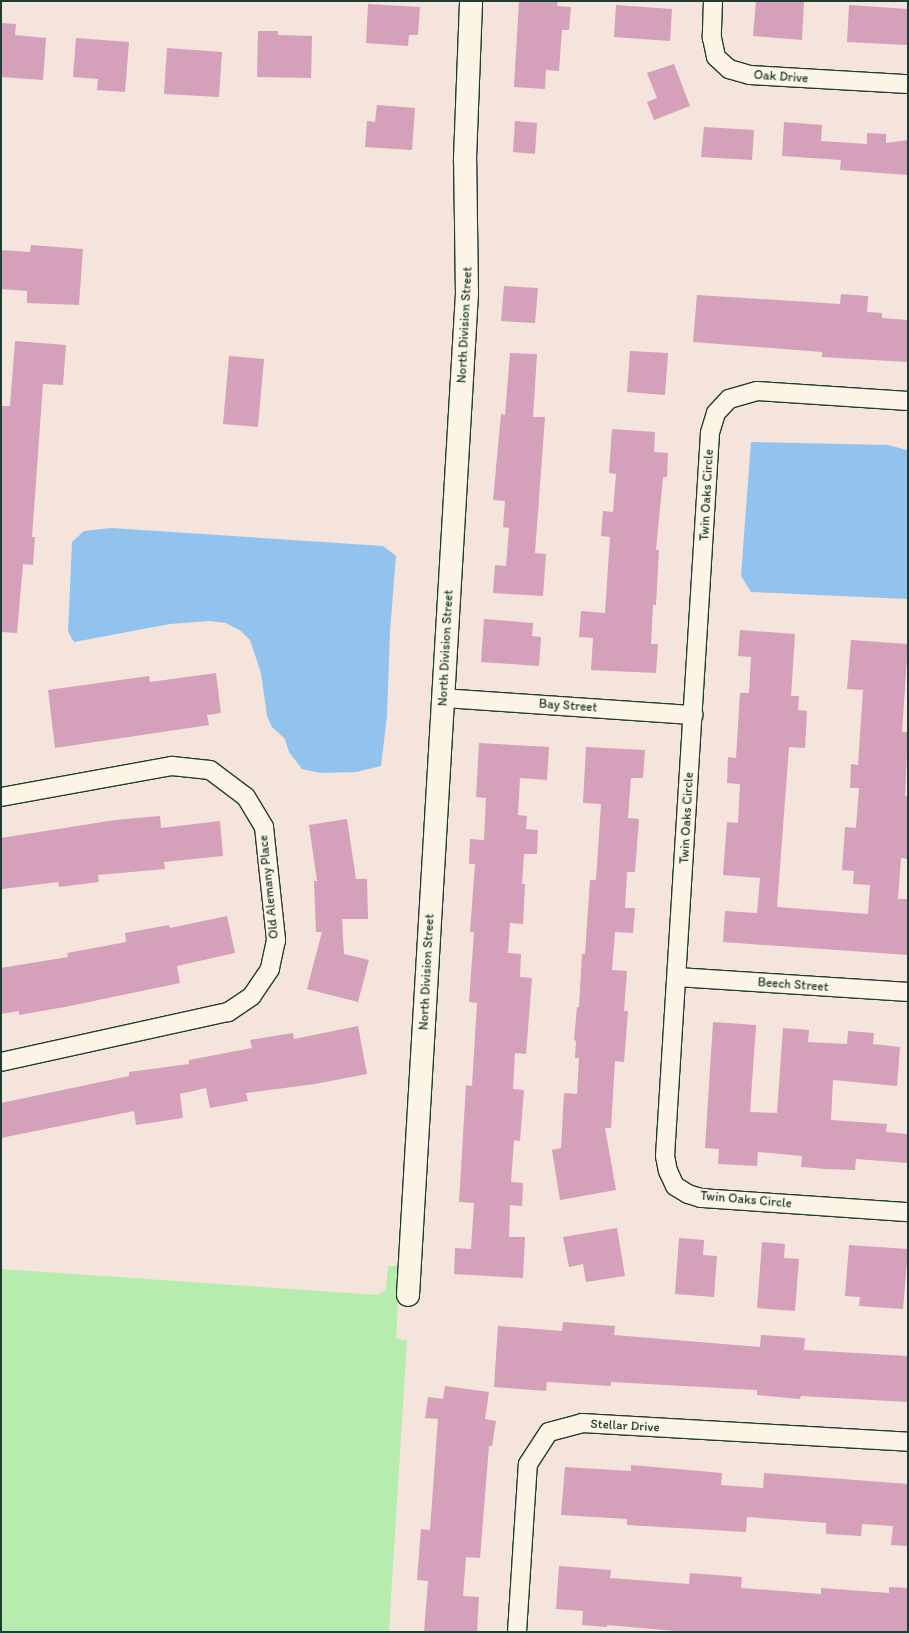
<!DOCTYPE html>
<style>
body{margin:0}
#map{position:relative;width:909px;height:1633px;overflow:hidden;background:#f4e4dc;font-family:Itim,sans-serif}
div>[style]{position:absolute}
.green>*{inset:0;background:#b6ecae}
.water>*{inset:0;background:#92c3ee}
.building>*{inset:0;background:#d4a0ba}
.roads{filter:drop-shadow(1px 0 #1f3d34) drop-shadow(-1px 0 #1f3d34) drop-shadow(0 1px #1f3d34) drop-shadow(0 -1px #1f3d34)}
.minor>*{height:18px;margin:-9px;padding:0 9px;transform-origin:9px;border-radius:9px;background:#fcf5e5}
.tertiary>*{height:22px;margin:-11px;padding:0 11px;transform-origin:11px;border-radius:11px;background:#fcf5e5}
span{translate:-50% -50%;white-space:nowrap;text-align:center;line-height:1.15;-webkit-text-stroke:4px #fcf5e5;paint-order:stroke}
.street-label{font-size:13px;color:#1f3d34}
.frame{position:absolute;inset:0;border:2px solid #1f3d34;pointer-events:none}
</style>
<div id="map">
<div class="green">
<i style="clip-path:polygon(388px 1266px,400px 1266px,396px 1339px,407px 1340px,389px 1632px,1px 1632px,1px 1269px,378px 1295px,386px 1290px)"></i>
</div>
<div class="water">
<i style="clip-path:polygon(751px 442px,888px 445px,907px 450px,908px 599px,751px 592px,741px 576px)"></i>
<i style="clip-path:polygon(111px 528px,383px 546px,396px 556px,390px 631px,387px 716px,381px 766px,356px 772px,320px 773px,302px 769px,289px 752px,285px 739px,272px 727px,267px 716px,261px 673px,250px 640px,241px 631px,226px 623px,210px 621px,170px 624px,74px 642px,68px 632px,72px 542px,84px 531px)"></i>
</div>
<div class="building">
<i style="clip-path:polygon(519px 1px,558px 1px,557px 6px,571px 7px,569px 30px,562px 30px,559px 71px,546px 70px,545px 89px,514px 87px)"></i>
<i style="clip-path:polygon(756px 1px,804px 1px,802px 40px,753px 36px)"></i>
<i style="clip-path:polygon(368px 4px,420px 7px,418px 35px,409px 35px,408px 46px,366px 43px)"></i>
<i style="clip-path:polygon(616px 5px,672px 9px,670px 41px,614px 37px)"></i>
<i style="clip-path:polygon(849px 5px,908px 9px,908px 45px,847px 42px)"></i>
<i style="clip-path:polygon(1px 23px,16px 24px,15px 35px,46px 38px,43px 80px,1px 77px)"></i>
<i style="clip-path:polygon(258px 31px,278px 31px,278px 35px,312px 36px,311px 78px,257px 77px)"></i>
<i style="clip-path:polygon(76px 38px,129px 42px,125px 92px,97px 90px,98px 79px,73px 77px)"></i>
<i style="clip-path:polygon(167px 48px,222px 52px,219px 97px,164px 94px)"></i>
<i style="clip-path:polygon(674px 64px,690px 106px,654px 120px,647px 102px,657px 98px,647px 73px)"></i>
<i style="clip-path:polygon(377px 105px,415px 108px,412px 150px,365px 147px,367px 121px,375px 122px)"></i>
<i style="clip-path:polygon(515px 121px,537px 123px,535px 154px,513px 152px)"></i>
<i style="clip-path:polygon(784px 122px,822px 125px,821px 141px,867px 144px,867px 133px,886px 134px,886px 143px,908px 140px,908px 175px,840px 170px,841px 160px,782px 156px)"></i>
<i style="clip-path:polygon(704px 127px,754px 130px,752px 160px,701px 157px)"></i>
<i style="clip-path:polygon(31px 245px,83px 249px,79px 305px,27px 303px,27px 291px,1px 289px,1px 250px,30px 252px)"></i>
<i style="clip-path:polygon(504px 286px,538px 288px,535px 323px,501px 321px)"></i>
<i style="clip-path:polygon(841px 294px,868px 296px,867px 312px,882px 313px,882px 318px,908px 320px,908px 362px,822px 357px,822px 352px,693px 342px,697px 295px,840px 304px)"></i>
<i style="clip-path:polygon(15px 341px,66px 345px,63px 385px,43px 384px,32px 537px,35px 537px,33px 565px,23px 564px,17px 633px,1px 632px,1px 406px,10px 406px)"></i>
<i style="clip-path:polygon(630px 351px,668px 353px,665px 395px,627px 392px)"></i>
<i style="clip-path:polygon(510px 353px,537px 354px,533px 417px,545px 417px,535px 553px,546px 554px,543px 596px,493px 593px,495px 565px,506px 566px,509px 528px,503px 527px,505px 501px,493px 500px,501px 414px,505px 415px)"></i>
<i style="clip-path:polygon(229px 356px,264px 359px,258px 427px,223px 424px)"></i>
<i style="clip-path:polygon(612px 429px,655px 432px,654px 452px,668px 453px,667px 477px,663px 477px,656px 550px,659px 550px,656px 605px,653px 605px,651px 644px,658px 644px,656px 673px,591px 670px,593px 638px,579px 637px,581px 611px,605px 613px,610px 537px,601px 536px,603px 511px,613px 512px,616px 474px,609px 473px)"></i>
<i style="clip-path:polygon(484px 619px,533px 623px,532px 636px,541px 637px,539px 666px,481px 662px)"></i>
<i style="clip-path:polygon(740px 630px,795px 634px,791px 696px,799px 696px,798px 710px,807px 711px,805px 748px,789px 747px,777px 907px,868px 914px,870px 885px,853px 884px,854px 871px,842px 870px,845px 827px,856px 828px,859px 788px,850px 788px,851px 764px,858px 765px,863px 690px,847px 689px,851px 640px,908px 644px,902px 732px,908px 732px,905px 796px,908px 796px,908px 859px,901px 858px,898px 899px,908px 899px,908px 955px,723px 942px,725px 911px,757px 913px,760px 878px,723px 875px,727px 822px,738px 823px,740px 784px,727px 783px,728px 757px,736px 758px,740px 693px,749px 693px,751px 657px,738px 656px)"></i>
<i style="clip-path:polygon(216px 673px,221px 713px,207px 715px,209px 725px,55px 748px,48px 690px,149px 676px,150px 682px)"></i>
<i style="clip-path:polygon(479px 743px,549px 747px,547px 780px,520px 778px,518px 815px,527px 816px,526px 829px,538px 830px,537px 854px,524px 854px,522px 884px,525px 884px,523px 924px,510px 923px,508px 953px,521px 954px,520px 977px,532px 978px,526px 1054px,515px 1053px,513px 1089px,524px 1090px,520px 1141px,514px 1140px,511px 1182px,523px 1183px,522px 1206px,510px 1205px,509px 1237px,525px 1237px,523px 1278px,454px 1274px,455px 1248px,471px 1249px,474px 1203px,459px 1202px,466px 1085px,472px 1086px,477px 1003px,469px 1002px,474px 932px,470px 932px,475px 864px,469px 864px,470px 839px,484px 840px,486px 798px,476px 797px)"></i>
<i style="clip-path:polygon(586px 747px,645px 750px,643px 778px,631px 778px,628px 818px,639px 819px,635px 872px,627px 872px,625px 908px,635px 908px,633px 933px,615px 932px,612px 970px,627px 971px,624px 1011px,628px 1011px,624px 1062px,615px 1061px,611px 1128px,605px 1128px,616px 1190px,560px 1200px,552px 1150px,561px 1148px,564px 1093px,577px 1094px,579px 1058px,575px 1058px,576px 1041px,574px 1040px,577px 1007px,579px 1007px,582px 954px,585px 954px,590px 880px,596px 880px,601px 804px,583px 803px)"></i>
<i style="clip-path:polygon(160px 816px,161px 828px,220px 821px,223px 856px,164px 862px,165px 869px,98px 875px,99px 882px,59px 887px,58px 882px,2px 889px,1px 838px,115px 820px)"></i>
<i style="clip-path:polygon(347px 819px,356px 879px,367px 879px,368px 919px,342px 919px,344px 954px,369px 960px,358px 1002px,307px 989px,322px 932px,316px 932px,314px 881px,317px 881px,309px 825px)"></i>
<i style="clip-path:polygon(227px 916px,235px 953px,177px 966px,180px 983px,65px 1007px,19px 1015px,19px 1011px,1px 1014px,1px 968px,68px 957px,67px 953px,126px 942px,125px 933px,169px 925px,170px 928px)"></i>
<i style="clip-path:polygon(713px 1022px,756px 1025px,750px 1112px,777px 1113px,783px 1028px,809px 1030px,808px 1042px,847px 1044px,848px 1031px,874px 1033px,873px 1044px,900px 1047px,897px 1086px,833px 1080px,831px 1120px,887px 1124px,886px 1132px,908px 1134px,908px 1163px,856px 1159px,855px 1170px,826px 1169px,801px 1167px,802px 1156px,758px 1152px,757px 1166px,718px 1164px,719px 1149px,705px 1148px)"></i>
<i style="clip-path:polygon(358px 1026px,367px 1074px,315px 1084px,246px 1093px,248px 1101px,210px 1108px,206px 1088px,180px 1094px,183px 1118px,136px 1125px,134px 1111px,1px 1138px,1px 1103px,129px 1076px,129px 1072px,189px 1064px,189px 1060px,252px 1048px,250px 1040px,293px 1033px,294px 1039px)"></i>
<i style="clip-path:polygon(617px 1228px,625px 1276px,586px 1282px,583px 1264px,569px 1267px,563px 1237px)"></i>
<i style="clip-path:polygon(679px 1238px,704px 1240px,703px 1255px,717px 1256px,714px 1297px,675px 1294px)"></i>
<i style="clip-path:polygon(762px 1242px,785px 1244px,784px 1258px,799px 1259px,795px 1311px,757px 1308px)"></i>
<i style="clip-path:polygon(849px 1245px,908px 1249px,903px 1309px,859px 1306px,860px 1297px,845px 1296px)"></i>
<i style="clip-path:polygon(563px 1322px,615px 1326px,614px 1335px,760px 1347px,761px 1335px,805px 1338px,804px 1350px,908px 1356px,908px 1402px,801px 1396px,800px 1399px,757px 1395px,757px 1390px,611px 1382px,611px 1386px,547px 1382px,546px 1391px,494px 1387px,498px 1326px,562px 1331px)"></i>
<i style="clip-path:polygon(445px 1386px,489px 1392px,485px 1419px,496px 1421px,492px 1446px,489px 1446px,480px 1558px,466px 1557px,463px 1596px,479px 1597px,477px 1632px,424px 1632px,428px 1581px,417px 1580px,421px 1529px,430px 1530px,438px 1419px,425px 1418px,428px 1397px,443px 1399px)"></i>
<i style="clip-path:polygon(631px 1465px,722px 1473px,721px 1485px,763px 1488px,764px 1473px,908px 1484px,908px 1546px,891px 1545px,893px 1526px,862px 1524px,861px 1536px,826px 1534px,826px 1523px,747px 1517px,746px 1532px,627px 1525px,627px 1519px,561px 1515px,565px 1467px,631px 1471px)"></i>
<i style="clip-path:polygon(559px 1566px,611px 1570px,610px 1578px,689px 1584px,690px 1573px,742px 1577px,741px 1588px,821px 1594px,821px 1588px,889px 1593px,889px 1587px,908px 1588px,908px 1632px,686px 1632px,607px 1625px,607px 1627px,582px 1625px,583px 1611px,556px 1609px)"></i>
</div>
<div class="roads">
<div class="minor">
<i style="left:713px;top:1px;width:37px;rotate:92deg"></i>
<i style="left:712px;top:38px;width:19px;rotate:78deg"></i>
<i style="left:716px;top:57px;width:18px;rotate:43deg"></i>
<i style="left:729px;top:69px;width:22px;rotate:16deg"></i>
<i style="left:750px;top:75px;width:158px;rotate:3.3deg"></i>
<i style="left:908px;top:401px;width:151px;rotate:-176.2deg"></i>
<i style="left:757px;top:391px;width:29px;rotate:164deg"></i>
<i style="left:729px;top:399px;width:19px;rotate:133deg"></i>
<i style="left:716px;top:413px;width:21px;rotate:107deg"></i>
<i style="left:710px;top:433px;width:724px;rotate:93.56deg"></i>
<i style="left:665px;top:1156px;width:15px;rotate:79deg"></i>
<i style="left:668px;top:1171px;width:17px;rotate:65deg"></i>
<i style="left:675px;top:1186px;width:15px;rotate:32deg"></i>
<i style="left:688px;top:1194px;width:14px;rotate:17deg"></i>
<i style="left:701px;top:1198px;width:207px;rotate:3.9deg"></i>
<i style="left:443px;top:698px;width:251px;rotate:3.9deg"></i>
<i style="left:1px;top:797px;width:174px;rotate:-10.3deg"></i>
<i style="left:172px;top:766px;width:38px;rotate:6deg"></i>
<i style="left:210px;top:770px;width:45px;rotate:36.9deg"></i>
<i style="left:246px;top:797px;width:35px;rotate:59deg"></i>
<i style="left:264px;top:827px;width:114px;rotate:83.9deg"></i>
<i style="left:276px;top:940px;width:30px;rotate:102deg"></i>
<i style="left:270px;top:969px;width:32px;rotate:124deg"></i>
<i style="left:252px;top:996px;width:29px;rotate:146deg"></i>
<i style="left:228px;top:1012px;width:232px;rotate:167.6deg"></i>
<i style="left:678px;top:977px;width:230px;rotate:3.7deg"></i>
<i style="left:517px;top:1632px;width:168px;rotate:-86.3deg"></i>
<i style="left:528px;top:1464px;width:38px;rotate:-57deg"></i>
<i style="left:549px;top:1432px;width:34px;rotate:-15deg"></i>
<i style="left:582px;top:1423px;width:327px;rotate:3.3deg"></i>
</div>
<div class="tertiary">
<i style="left:408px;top:1295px;width:1003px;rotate:-86.63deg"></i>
<i style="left:467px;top:294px;width:135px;rotate:-90.8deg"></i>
<i style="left:465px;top:159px;width:158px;rotate:-87.8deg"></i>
</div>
</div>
<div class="street-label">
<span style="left:781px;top:77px;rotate:4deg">Oak Drive</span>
<span style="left:465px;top:325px;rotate:-87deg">North Division Street</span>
<span style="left:707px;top:495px;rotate:-87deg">Twin Oaks Circle</span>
<span style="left:446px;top:648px;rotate:-87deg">North Division Street</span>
<span style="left:568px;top:706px;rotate:4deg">Bay Street</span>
<span style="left:687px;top:818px;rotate:-87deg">Twin Oaks Circle</span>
<span style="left:269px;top:887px;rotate:-96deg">Old Alemany Place</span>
<span style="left:427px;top:972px;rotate:-87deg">North Division Street</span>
<span style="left:793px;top:985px;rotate:4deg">Beech Street</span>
<span style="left:746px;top:1200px;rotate:5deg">Twin Oaks Circle</span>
<span style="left:625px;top:1426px;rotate:3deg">Stellar Drive</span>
</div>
<div class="frame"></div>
</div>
